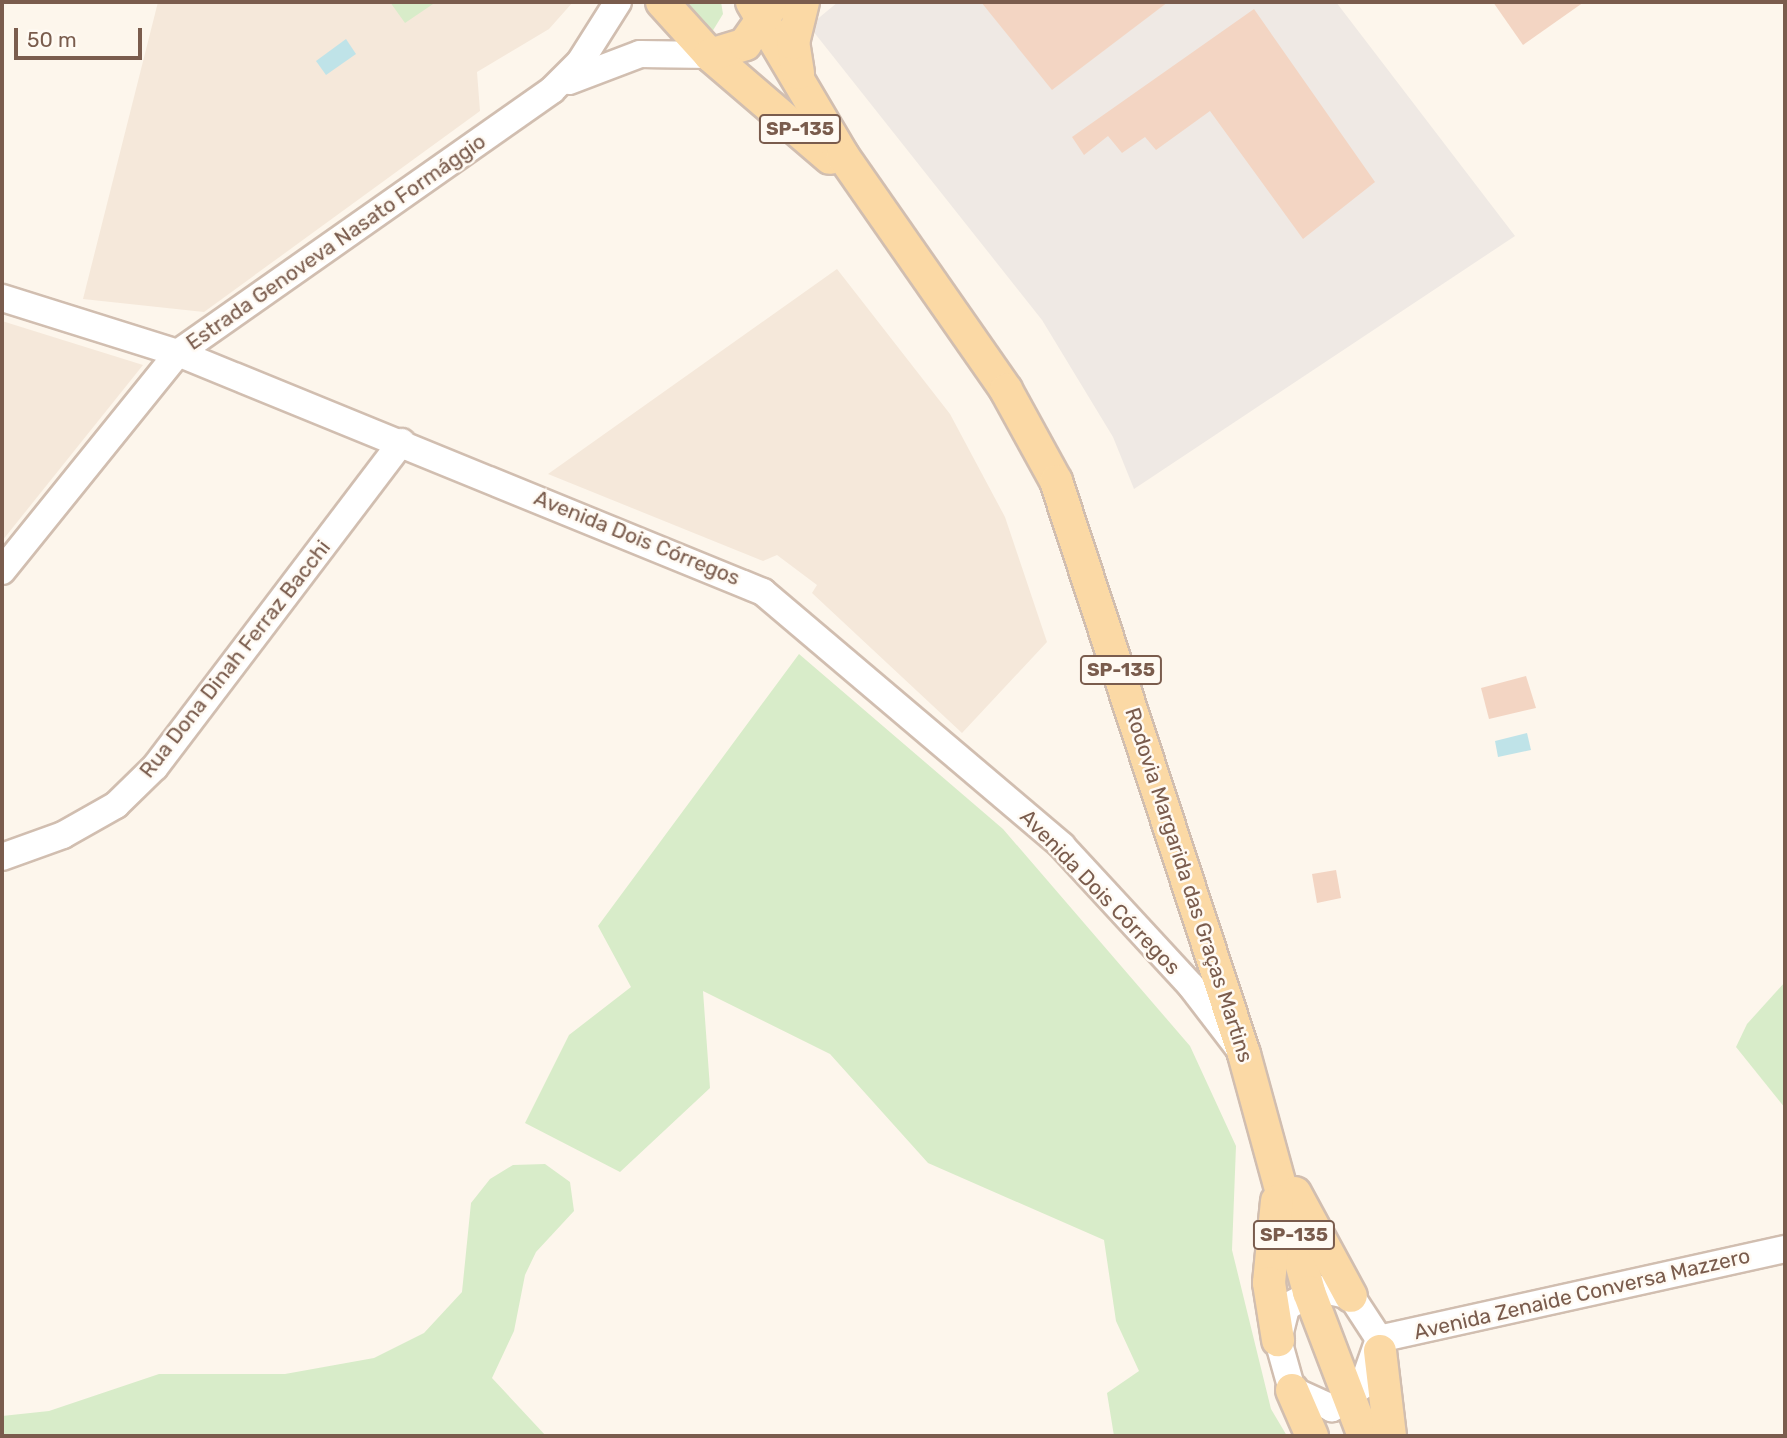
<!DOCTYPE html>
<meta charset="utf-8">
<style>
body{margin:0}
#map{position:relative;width:1787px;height:1438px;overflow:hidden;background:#fdf6ec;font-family:Rubik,sans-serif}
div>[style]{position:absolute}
.residential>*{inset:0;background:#f5e8da}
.industrial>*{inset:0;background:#efe9e4}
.green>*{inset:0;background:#d8ecc9}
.water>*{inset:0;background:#bfe3e8}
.building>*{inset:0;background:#f3d5c3}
.roads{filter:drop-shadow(2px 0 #d1beb0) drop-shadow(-2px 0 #d1beb0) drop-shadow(0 2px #d1beb0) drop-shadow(0 -2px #d1beb0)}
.minor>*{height:26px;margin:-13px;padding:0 13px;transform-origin:13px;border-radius:13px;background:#fff}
.major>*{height:32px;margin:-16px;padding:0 16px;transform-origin:16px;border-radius:16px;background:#fbd9a5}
span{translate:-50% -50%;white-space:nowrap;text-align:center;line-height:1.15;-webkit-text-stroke:5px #fffaf3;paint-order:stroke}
.shield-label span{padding:2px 5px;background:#fffaf3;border:2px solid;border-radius:5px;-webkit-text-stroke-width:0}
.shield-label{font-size:19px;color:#7a5c4d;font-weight:700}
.street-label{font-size:21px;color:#7a5c4d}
.frame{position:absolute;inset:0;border:4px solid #7a5c4d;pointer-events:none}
.scale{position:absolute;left:14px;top:28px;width:128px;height:32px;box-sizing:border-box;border:4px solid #7a5c4d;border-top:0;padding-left:9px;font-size:21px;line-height:24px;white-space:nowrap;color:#7a5c4d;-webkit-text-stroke:5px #fffaf3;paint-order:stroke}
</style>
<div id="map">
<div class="residential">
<i style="clip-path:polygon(158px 2px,573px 2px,549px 29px,477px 72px,480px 111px,204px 312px,83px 299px)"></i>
<i style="clip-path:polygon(837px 269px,950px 414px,1005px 517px,1047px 642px,962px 733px,812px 593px,817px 585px,777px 555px,763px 561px,548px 474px)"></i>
<i style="clip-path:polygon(2px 321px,143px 365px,2px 541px)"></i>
</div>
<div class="industrial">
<i style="clip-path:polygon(838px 2px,1336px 2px,1515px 236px,1134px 489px,1113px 437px,1042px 320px,809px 26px)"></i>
</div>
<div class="green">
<i style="clip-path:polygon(390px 2px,432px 2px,433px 4px,405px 23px)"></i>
<i style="clip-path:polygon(677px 2px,721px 2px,723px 14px,712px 32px)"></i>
<i style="clip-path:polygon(799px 654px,1003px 829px,1190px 1046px,1236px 1146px,1232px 1250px,1271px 1409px,1287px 1436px,1114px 1436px,1107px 1393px,1139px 1371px,1116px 1321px,1104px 1240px,928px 1163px,830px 1054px,703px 991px,710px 1088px,620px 1172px,525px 1123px,569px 1035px,631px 987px,598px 926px)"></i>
<i style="clip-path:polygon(1785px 982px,1785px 1108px,1736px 1047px,1747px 1024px)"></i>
<i style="clip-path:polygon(545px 1164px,570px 1182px,574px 1211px,536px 1252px,525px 1275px,514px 1331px,492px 1378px,546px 1436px,2px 1436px,2px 1416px,49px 1411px,159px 1374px,285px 1374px,374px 1358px,424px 1333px,462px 1292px,471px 1203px,490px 1179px,513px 1165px)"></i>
</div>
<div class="water">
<i style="clip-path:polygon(346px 39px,356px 54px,326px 75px,316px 61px)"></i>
<i style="clip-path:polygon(1527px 733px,1531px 750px,1498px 757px,1495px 741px)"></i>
</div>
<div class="building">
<i style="clip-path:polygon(981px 2px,1168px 2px,1052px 90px)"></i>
<i style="clip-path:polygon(1493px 2px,1584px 2px,1523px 45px)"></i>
<i style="clip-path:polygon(1254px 9px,1375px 182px,1303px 239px,1210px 111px,1156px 150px,1145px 137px,1122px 153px,1108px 136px,1084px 155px,1072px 137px)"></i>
<i style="clip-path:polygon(1526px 676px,1536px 708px,1489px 719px,1481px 688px)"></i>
<i style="clip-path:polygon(1336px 870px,1341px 898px,1317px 903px,1312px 874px)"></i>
</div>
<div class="roads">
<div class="minor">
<i style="left:569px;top:81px;width:76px;rotate:-20.8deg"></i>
<i style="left:640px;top:54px;width:70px;rotate:0.8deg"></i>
<i style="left:2px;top:298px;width:184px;rotate:17.4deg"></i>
<i style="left:178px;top:353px;width:632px;rotate:22.22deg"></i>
<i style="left:763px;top:592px;width:392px;rotate:40.3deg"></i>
<i style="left:1062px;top:846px;width:190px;rotate:47.3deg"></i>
<i style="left:1191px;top:986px;width:76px;rotate:52.5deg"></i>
<i style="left:2px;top:571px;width:280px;rotate:-51.1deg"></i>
<i style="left:178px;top:353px;width:457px;rotate:-35.1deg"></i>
<i style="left:552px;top:90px;width:40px;rotate:-45deg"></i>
<i style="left:580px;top:62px;width:71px;rotate:-57.7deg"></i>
<i style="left:2px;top:857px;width:65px;rotate:-19.8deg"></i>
<i style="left:63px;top:835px;width:61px;rotate:-29.5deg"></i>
<i style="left:116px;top:805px;width:54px;rotate:-44.3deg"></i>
<i style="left:155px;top:767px;width:408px;rotate:-52.8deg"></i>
<i style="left:1320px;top:1289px;width:32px;rotate:13deg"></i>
<i style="left:1351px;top:1296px;width:51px;rotate:56.9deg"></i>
<i style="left:1379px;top:1339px;width:49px;rotate:109.2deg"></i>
<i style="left:1363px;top:1385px;width:39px;rotate:143deg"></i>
<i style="left:1332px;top:1408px;width:44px;rotate:-155.8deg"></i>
<i style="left:1292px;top:1390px;width:52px;rotate:-105.6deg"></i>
<i style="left:1278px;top:1340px;width:34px;rotate:-76deg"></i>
<i style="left:1286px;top:1307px;width:38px;rotate:-28deg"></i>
<i style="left:1379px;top:1339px;width:416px;rotate:-12.5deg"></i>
</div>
<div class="major">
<i style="left:662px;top:2px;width:72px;rotate:47.8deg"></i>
<i style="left:710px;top:55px;width:158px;rotate:40.6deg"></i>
<i style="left:752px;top:2px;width:179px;rotate:59.4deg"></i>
<i style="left:843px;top:156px;width:285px;rotate:55.1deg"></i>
<i style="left:1006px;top:390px;width:104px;rotate:61.2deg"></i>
<i style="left:1056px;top:481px;width:603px;rotate:71.84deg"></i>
<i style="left:1244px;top:1054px;width:247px;rotate:74.7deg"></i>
<i style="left:1309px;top:1292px;width:154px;rotate:69.1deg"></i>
<i style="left:710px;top:55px;width:37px;rotate:-17deg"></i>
<i style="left:745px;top:44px;width:49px;rotate:-55deg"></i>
<i style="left:798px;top:73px;width:30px;rotate:-99deg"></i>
<i style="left:793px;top:43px;width:42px;rotate:-76.3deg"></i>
<i style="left:1295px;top:1193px;width:117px;rotate:61.5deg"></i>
<i style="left:1277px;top:1201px;width:82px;rotate:95.6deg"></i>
<i style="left:1269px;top:1283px;width:58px;rotate:81deg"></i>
<i style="left:1380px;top:1351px;width:86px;rotate:83.3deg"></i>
<i style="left:1292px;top:1390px;width:50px;rotate:66.5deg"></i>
</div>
</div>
<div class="shield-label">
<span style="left:800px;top:129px">SP-135</span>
<span style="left:1121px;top:670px">SP-135</span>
<span style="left:1294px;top:1235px">SP-135</span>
</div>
<div class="street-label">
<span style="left:336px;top:242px;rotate:-35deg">Estrada Genoveva Nasato Formággio</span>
<span style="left:637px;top:538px;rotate:22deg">Avenida Dois Córregos</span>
<span style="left:235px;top:659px;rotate:-52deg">Rua Dona Dinah Ferraz Bacchi</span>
<span style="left:1189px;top:885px;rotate:72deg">Rodovia Margarida das Graças Martins</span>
<span style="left:1100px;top:892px;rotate:46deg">Avenida Dois Córregos</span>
<span style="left:1582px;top:1294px;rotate:-13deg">Avenida Zenaide Conversa Mazzero</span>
</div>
<div class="frame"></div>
<div class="scale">50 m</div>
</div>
